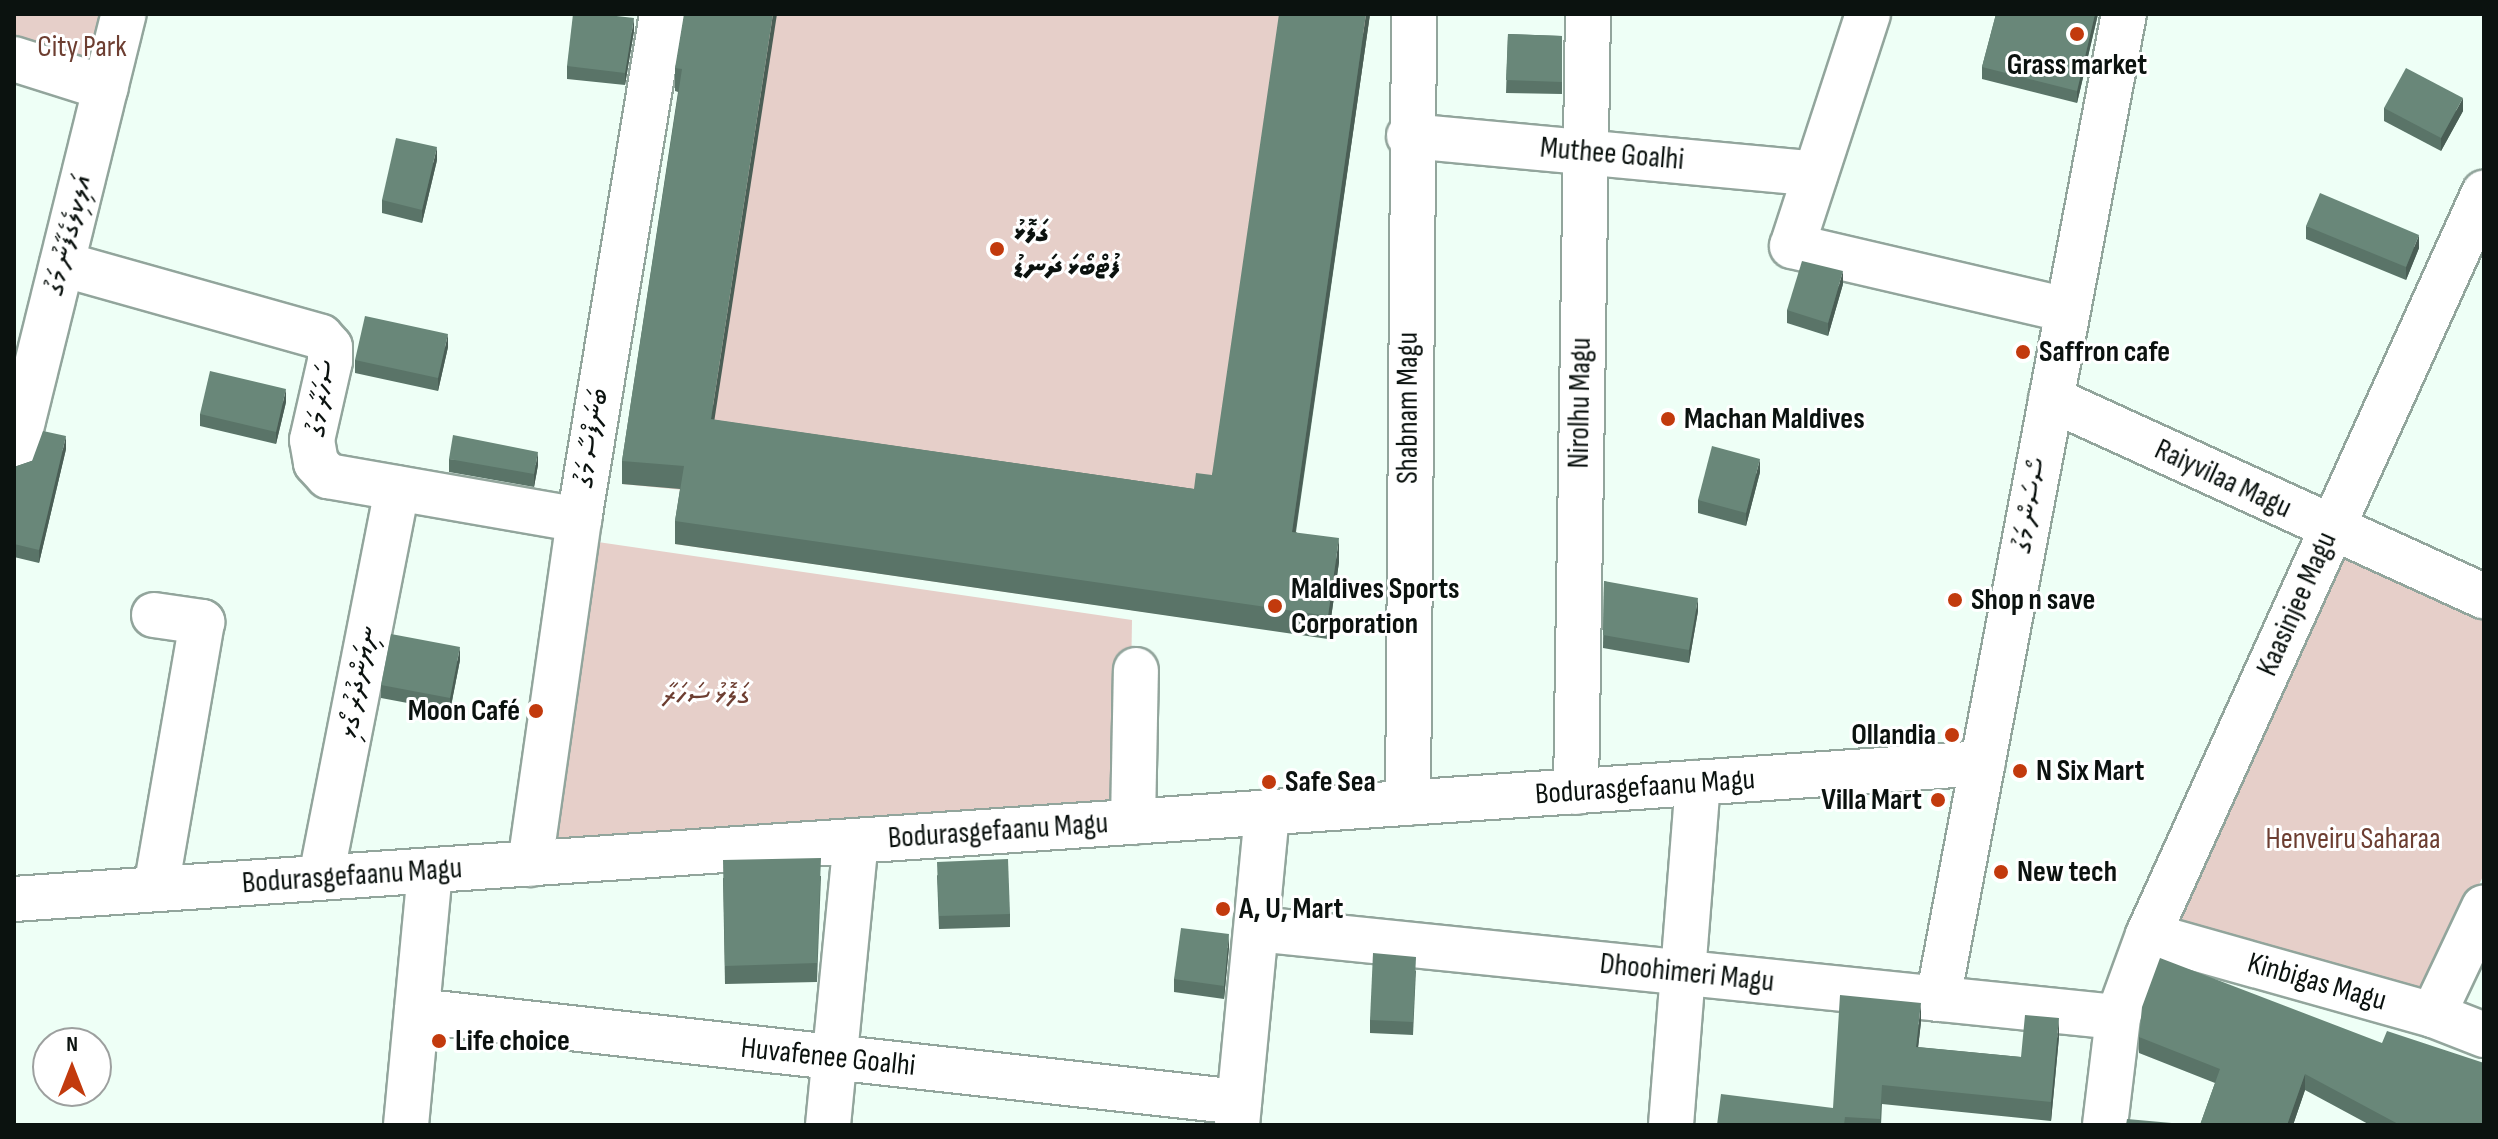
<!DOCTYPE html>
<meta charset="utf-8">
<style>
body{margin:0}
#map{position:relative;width:2498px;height:1139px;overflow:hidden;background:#eefff6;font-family:"Sofia Sans Condensed","Noto Sans Thaana",sans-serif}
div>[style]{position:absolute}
.green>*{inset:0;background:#e6cfc9}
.roads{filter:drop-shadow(2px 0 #92a59c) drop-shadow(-2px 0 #92a59c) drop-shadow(0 2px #92a59c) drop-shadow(0 -2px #92a59c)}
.minor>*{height:44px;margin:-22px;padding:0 22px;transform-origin:22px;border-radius:22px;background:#fff}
.wall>*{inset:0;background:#5a7468}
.shaded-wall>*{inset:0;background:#4a5e55}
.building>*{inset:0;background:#698779}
.dots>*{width:22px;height:22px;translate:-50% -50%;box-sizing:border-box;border:4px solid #fff;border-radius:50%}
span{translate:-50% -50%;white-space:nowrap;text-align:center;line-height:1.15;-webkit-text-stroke:6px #fff;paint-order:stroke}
.park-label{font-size:30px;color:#6d3e31}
.poi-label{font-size:30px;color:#0b120f;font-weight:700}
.left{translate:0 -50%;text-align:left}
.right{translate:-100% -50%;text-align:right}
.street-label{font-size:30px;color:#0b120f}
.frame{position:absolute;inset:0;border:16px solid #0b120f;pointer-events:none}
.north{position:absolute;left:32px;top:1027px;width:80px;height:80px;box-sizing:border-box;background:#fff;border:2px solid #9da09f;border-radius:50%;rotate:0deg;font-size:22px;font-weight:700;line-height:32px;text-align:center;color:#0b120f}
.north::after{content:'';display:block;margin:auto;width:28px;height:36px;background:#c23a0d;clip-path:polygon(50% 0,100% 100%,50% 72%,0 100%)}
</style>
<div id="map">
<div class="green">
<i style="clip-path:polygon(14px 14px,124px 14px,106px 88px,14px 59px)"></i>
<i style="clip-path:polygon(694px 14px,1370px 14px,1298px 512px,1207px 621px,675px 544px,683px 490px,622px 484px)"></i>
<i style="clip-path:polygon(591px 541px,1132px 620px,1129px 805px,547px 841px)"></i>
<i style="clip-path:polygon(2340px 550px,2484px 612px,2484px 874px,2426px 998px,2169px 924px)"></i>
</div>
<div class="roads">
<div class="minor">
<i style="left:1868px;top:14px;width:244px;rotate:108.1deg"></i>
<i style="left:1792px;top:246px;width:283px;rotate:13.1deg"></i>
<i style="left:14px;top:59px;width:96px;rotate:17.5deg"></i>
<i style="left:1409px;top:136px;width:408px;rotate:5.3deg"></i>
<i style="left:62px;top:264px;width:269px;rotate:15.7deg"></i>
<i style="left:321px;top:337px;width:13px;rotate:48deg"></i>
<i style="left:330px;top:347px;width:14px;rotate:90deg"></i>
<i style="left:330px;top:361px;width:81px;rotate:102.8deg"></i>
<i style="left:312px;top:440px;width:23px;rotate:80deg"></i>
<i style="left:316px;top:463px;width:18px;rotate:47deg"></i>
<i style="left:328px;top:476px;width:255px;rotate:9.9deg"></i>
<i style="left:2051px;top:399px;width:476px;rotate:24.5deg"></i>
<i style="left:14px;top:457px;width:456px;rotate:-76.1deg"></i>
<i style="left:154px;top:615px;width:49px;rotate:8.3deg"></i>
<i style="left:202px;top:622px;width:271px;rotate:99.8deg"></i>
<i style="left:1576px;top:792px;width:778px;rotate:-89.12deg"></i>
<i style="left:1408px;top:803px;width:789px;rotate:-89.56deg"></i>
<i style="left:1133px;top:822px;width:152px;rotate:-88.9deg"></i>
<i style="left:530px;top:864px;width:347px;rotate:-81.9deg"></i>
<i style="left:579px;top:520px;width:513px;rotate:-80.68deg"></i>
<i style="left:321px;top:877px;width:396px;rotate:-78.9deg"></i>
<i style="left:14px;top:899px;width:1973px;rotate:-3.95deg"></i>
<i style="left:1257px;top:929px;width:865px;rotate:5.84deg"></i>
<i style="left:2148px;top:935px;width:296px;rotate:15.7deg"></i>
<i style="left:2433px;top:1015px;width:55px;rotate:21.4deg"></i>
<i style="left:1938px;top:999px;width:1002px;rotate:-79.31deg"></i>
<i style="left:417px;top:1011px;width:827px;rotate:6.32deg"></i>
<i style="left:2433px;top:1015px;width:119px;rotate:-64.7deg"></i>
<i style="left:406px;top:1125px;width:255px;rotate:-84.6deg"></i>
<i style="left:828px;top:1125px;width:285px;rotate:-84.4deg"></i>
<i style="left:1237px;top:1125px;width:314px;rotate:-84.5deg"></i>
<i style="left:1671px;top:1125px;width:343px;rotate:-85.5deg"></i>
<i style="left:2105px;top:1125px;width:109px;rotate:-83.1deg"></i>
<i style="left:2118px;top:1017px;width:87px;rotate:-69.9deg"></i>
<i style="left:2148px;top:935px;width:815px;rotate:-65.64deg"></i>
</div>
</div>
<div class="wall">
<i style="clip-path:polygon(690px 14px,714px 420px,1194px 489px,1212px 475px,1370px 14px,1296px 532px,1339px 562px,1328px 639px,675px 544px,675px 521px,680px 489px,622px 484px,622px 461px,678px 92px,675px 91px,675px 68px)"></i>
<i style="clip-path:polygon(1996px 14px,2098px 14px,2077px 103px,1982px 79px,1982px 67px)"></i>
<i style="clip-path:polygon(634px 31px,625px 85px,567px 79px,567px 66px)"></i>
<i style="clip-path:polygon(1508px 34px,1562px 36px,1562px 94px,1506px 93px)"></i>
<i style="clip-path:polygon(2384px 108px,2463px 111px,2441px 151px,2384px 121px)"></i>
<i style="clip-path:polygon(437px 160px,422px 223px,382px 213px,382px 200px)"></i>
<i style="clip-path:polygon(2306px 226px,2419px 248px,2406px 280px,2306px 239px)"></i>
<i style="clip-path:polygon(1843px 284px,1828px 336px,1787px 323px,1787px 310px)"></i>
<i style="clip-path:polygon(448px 347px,438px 391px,355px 373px,355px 360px)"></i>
<i style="clip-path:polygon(286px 402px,276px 444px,200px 426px,200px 414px)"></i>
<i style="clip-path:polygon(66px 449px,39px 563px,14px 557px,14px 467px)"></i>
<i style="clip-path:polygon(449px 459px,538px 465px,534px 487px,449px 472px)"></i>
<i style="clip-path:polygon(1760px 472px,1746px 526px,1698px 513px,1698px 500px)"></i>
<i style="clip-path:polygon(1604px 581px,1698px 611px,1689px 663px,1603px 648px)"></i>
<i style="clip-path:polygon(460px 660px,450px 711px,381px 698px,381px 685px)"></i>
<i style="clip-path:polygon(937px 875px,1010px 914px,1010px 927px,939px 929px)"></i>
<i style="clip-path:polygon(821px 876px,817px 982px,725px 984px,723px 878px)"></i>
<i style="clip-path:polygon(1229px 947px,1224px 999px,1174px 992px,1174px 979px)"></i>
<i style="clip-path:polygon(1416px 970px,1413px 1035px,1370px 1033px,1370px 1020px)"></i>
<i style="clip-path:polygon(1921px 1022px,1918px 1047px,2021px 1057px,2059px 1037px,2051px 1121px,1882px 1104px,1881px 1125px,1717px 1125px,1833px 1108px)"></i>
<i style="clip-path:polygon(2139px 1037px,2382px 1043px,2484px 1125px,2370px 1125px,2305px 1090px,2293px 1125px,2200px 1125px,2215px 1083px,2139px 1053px)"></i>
</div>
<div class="shaded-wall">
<i style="clip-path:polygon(773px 14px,777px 14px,711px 442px,711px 419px)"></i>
<i style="clip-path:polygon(1366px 14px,1370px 14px,1292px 555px,1292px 532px)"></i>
<i style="clip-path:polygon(2095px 14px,2098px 14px,2077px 103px,2077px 91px)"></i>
<i style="clip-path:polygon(634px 18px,634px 31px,625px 85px,625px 73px)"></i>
<i style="clip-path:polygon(2463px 98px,2463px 111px,2441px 151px,2441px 138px)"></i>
<i style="clip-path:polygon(437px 147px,437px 160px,422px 223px,422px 210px)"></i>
<i style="clip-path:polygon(2419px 235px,2419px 248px,2406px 280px,2406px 267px)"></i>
<i style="clip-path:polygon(1843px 271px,1843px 284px,1828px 336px,1828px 323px)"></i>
<i style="clip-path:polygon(448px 334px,448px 347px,438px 391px,438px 378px)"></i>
<i style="clip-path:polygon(286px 389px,286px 402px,276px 444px,276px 432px)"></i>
<i style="clip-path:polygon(66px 436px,66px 449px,39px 563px,39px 550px)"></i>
<i style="clip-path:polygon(538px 452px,538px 465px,534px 487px,534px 474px)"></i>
<i style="clip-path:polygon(1760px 459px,1760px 472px,1746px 526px,1746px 513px)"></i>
<i style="clip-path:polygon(1339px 538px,1339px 562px,1328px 639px,1328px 616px)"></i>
<i style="clip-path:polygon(1698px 598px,1698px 611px,1689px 663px,1689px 650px)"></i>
<i style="clip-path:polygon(460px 647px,460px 660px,450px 711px,450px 698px)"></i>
<i style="clip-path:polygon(1229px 934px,1229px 947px,1224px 999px,1224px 986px)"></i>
<i style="clip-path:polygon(1921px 1003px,1921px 1022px,1916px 1066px,1916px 1047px)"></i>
<i style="clip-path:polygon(2059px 1018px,2059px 1037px,2051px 1121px,2051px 1102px)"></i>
<i style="clip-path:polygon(2305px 1074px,2305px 1090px,2293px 1125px,2287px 1125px)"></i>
</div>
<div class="building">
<i style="clip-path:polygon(573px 14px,599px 14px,634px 18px,625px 73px,567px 66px)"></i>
<i style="clip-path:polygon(684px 14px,773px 14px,711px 419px,1194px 489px,1196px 473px,1212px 475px,1279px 14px,1366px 14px,1292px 532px,1339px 538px,1328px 616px,675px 521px,684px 466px,622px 461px,682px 69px,675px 68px)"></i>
<i style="clip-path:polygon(1996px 14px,2095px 14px,2077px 91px,1982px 67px)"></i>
<i style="clip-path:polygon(1508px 34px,1562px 36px,1562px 82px,1506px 80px)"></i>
<i style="clip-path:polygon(2406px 68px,2463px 98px,2441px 138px,2384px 108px)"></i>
<i style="clip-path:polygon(396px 138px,437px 147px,422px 210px,382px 200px)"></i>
<i style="clip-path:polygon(2320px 193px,2419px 235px,2406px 267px,2306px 226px)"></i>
<i style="clip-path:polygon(1802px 261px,1843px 271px,1828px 323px,1787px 310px)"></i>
<i style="clip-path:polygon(365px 316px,448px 334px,438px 378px,355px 360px)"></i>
<i style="clip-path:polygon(210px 371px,286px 389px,276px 432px,200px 414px)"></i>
<i style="clip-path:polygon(43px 431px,66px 436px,39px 550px,14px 544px,14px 467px,32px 461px)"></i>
<i style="clip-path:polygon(453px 435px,538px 452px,534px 474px,449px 459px)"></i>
<i style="clip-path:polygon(1712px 446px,1760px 459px,1746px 513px,1698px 500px)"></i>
<i style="clip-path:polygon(1604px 581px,1698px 598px,1689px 650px,1603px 635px)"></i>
<i style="clip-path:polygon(391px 634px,460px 647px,450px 698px,381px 685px)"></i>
<i style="clip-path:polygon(821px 858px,817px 963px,725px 966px,723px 860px)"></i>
<i style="clip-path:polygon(1008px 859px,1010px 914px,939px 916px,937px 862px)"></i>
<i style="clip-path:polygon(1181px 928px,1229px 934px,1224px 986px,1174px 979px)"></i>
<i style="clip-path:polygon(1373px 953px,1416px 957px,1413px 1022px,1370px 1020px)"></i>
<i style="clip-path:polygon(2160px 958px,2382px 1043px,2387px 1031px,2484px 1063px,2484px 1125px,2400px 1125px,2305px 1074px,2287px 1125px,2200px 1125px,2220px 1069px,2139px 1037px,2142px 1007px)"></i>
<i style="clip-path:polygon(1840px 995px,1921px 1003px,1916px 1047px,2021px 1057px,2025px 1015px,2059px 1018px,2051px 1102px,1882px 1085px,1880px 1119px,1845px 1117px,1844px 1125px,1717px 1125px,1721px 1094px,1833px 1108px)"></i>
<i style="clip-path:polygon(2127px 1119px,2194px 1125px,2126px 1125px)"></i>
</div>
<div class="dots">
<i style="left:2077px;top:34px;background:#c23a0d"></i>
<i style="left:997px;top:249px;background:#c23a0d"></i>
<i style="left:2023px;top:352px;background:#c23a0d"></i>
<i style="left:1668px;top:419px;background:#c23a0d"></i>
<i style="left:1955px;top:600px;background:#c23a0d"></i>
<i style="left:1275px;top:606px;background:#c23a0d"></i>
<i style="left:536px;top:711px;background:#c23a0d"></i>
<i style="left:1952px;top:735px;background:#c23a0d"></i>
<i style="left:2020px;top:771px;background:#c23a0d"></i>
<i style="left:1269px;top:782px;background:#c23a0d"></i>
<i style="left:1938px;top:800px;background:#c23a0d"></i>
<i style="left:2001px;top:872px;background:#c23a0d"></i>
<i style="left:1223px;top:909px;background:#c23a0d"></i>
<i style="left:439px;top:1041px;background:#c23a0d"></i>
</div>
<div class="park-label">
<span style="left:82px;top:47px">City Park</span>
<span style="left:706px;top:695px">ގަލޮޅު ސަހަރާ</span>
<span style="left:2353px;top:839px">Henveiru Saharaa</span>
</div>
<div class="poi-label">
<span style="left:2077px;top:65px">Grass market</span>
<span class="left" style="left:1013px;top:249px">ގަލޮޅު<br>ފުޓްބޯޅަ ދަނޑު</span>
<span class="left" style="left:2039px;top:352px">Saffron cafe</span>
<span class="left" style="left:1684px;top:419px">Machan Maldives</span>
<span class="left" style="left:1291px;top:606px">Maldives Sports<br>Corporation</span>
<span class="left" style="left:1971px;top:600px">Shop n save</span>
<span class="right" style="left:520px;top:711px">Moon Café</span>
<span class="right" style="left:1936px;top:735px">Ollandia</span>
<span class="left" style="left:2036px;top:771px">N Six Mart</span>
<span class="left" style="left:1285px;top:782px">Safe Sea</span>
<span class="right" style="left:1922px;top:800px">Villa Mart</span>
<span class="left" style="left:2017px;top:872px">New tech</span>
<span class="left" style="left:1239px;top:909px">A, U, Mart</span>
<span class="left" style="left:455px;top:1041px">Life choice</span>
</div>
<div class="street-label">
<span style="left:1612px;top:154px;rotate:5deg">Muthee Goalhi</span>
<span style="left:69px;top:235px;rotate:-76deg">އަލިކިލެގެފާނު މަގު</span>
<span style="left:322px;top:399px;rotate:-81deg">ސަހަރާ މަގު</span>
<span style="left:1580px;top:403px;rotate:-89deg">Nirolhu Magu</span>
<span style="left:1408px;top:408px;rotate:-90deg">Shabnam Magu</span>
<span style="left:592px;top:438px;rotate:-81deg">ބަނަފްސާ މަގު</span>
<span style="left:2223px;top:479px;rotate:25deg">Raiyvilaa Magu</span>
<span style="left:2031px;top:506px;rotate:-79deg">ސޯސަން މަގު</span>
<span style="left:2297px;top:604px;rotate:-66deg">Kaasinjee Magu</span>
<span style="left:359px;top:683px;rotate:-79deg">ނިޔަންދުރު ގޯޅި</span>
<span style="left:1645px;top:787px;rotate:-4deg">Bodurasgefaanu Magu</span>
<span style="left:998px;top:831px;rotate:-4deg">Bodurasgefaanu Magu</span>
<span style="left:352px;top:876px;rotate:-4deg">Bodurasgefaanu Magu</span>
<span style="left:1687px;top:973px;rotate:6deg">Dhoohimeri Magu</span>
<span style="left:2317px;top:982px;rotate:16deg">Kinbigas Magu</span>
<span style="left:828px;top:1057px;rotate:6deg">Huvafenee Goalhi</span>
</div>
<div class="frame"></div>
<div class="north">N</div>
</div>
